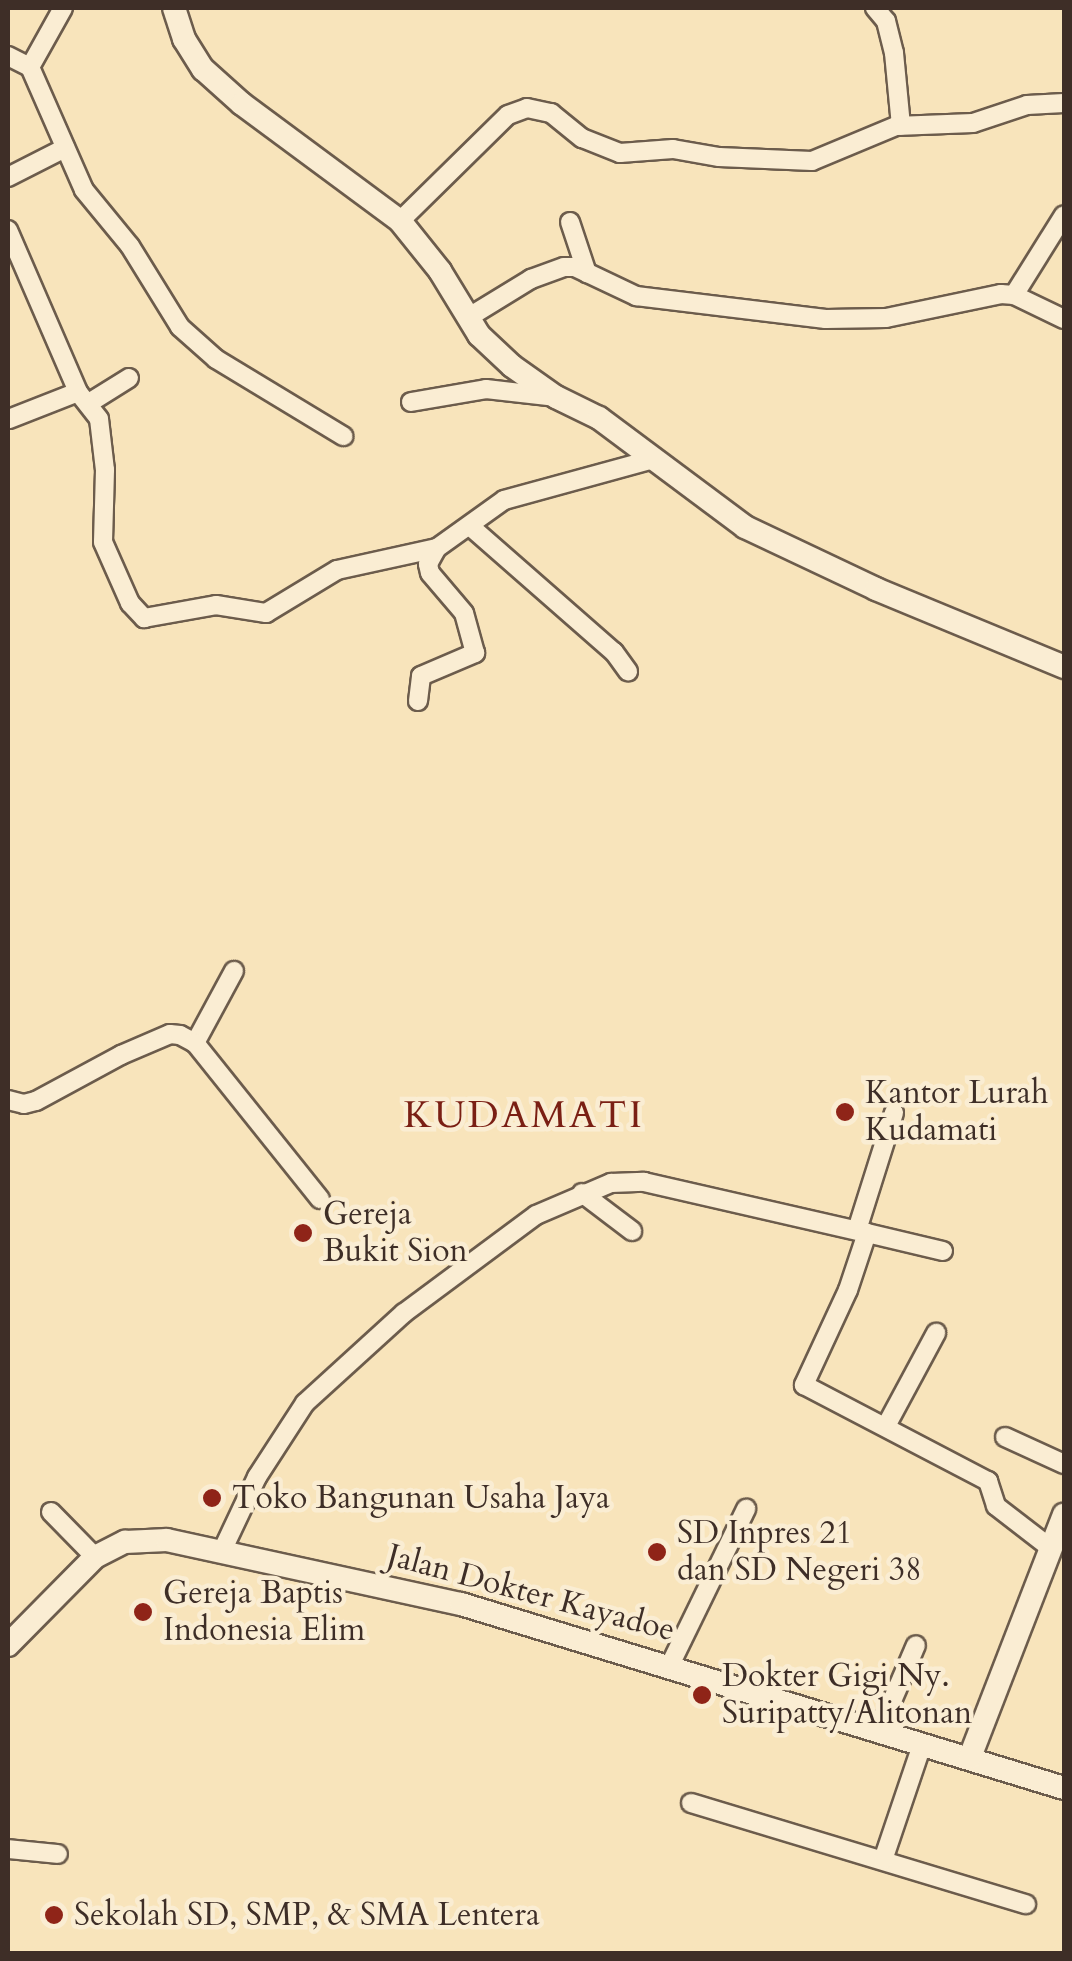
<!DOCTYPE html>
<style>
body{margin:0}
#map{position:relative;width:1072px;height:1961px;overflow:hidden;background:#f8e4bb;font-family:Cardo,serif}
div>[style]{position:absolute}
.roads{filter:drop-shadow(2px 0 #6c5c4c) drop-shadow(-2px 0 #6c5c4c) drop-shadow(0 2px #6c5c4c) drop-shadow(0 -2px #6c5c4c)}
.street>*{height:18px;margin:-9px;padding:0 9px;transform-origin:9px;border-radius:9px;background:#faedd3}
.secondary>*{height:22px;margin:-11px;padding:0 11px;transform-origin:11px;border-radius:11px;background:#faedd3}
.dots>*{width:28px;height:28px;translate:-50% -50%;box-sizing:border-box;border:5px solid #faedd3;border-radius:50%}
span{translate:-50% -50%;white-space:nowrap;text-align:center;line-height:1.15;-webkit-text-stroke:9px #faedd3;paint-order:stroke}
.poi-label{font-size:32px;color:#3e2e27}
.left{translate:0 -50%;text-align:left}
.street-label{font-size:32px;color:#3e2e27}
.quarter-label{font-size:38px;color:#7a1f14;letter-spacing:2.5px}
.frame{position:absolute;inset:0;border:10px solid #3e2e27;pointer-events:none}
</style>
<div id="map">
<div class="roads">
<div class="street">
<i style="left:63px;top:8px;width:68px;rotate:119.2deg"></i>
<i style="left:30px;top:67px;width:134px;rotate:66.3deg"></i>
<i style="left:84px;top:190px;width:72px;rotate:50.6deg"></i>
<i style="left:130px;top:246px;width:95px;rotate:58.3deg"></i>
<i style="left:180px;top:327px;width:48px;rotate:41.6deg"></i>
<i style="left:216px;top:359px;width:149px;rotate:31.2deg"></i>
<i style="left:875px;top:8px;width:17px;rotate:50deg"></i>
<i style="left:886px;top:21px;width:33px;rotate:76deg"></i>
<i style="left:894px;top:53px;width:73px;rotate:84.5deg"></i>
<i style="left:8px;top:56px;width:25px;rotate:27deg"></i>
<i style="left:8px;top:177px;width:64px;rotate:-27deg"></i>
<i style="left:400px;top:221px;width:151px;rotate:-44.5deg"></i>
<i style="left:508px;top:115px;width:20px;rotate:-20deg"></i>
<i style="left:527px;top:108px;width:25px;rotate:12deg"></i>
<i style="left:551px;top:113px;width:40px;rotate:39deg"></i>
<i style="left:582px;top:138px;width:41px;rotate:21.5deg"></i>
<i style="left:620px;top:153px;width:53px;rotate:-4.3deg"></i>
<i style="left:673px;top:149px;width:47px;rotate:9.9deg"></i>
<i style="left:719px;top:157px;width:93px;rotate:2.5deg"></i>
<i style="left:812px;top:161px;width:91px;rotate:-22.6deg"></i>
<i style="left:896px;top:126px;width:77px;rotate:-2.2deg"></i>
<i style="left:973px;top:123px;width:57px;rotate:-18.4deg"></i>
<i style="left:1027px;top:105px;width:37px;rotate:-3deg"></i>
<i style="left:570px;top:222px;width:54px;rotate:71.6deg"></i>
<i style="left:8px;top:230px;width:176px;rotate:66.6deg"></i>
<i style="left:78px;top:392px;width:34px;rotate:52deg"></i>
<i style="left:99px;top:419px;width:51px;rotate:83.3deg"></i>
<i style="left:105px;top:470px;width:72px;rotate:91.6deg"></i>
<i style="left:103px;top:542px;width:67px;rotate:66.1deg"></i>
<i style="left:130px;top:603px;width:21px;rotate:47deg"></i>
<i style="left:144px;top:618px;width:73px;rotate:-10.2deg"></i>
<i style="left:216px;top:605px;width:51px;rotate:9.1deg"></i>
<i style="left:266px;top:613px;width:83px;rotate:-31.2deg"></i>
<i style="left:337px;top:570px;width:102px;rotate:-12.4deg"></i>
<i style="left:437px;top:548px;width:82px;rotate:-35.6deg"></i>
<i style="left:504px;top:500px;width:151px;rotate:-15.3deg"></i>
<i style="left:1014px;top:295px;width:94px;rotate:-58deg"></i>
<i style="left:469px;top:317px;width:73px;rotate:-31.5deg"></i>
<i style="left:531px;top:279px;width:35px;rotate:-20deg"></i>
<i style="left:564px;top:267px;width:11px"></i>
<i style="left:575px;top:267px;width:68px;rotate:25.4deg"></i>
<i style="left:636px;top:296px;width:191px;rotate:6.9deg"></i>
<i style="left:826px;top:319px;width:60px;rotate:-1deg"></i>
<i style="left:886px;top:318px;width:117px;rotate:-11.8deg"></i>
<i style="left:1001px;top:294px;width:13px;rotate:4deg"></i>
<i style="left:1014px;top:295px;width:55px;rotate:25.6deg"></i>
<i style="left:411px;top:402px;width:76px;rotate:-9.8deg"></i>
<i style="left:486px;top:389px;width:69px;rotate:6.6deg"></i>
<i style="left:89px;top:403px;width:47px;rotate:-32deg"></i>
<i style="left:9px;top:419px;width:74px;rotate:-21.4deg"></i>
<i style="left:471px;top:527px;width:190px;rotate:41.2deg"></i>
<i style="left:614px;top:652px;width:24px;rotate:54deg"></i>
<i style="left:418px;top:701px;width:25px;rotate:-83deg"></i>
<i style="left:421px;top:676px;width:59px;rotate:-23.1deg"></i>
<i style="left:475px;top:653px;width:41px;rotate:-105.4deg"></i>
<i style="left:464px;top:613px;width:52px;rotate:-130.4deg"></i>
<i style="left:430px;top:573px;width:9px;rotate:-103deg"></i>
<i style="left:428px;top:564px;width:18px;rotate:-61deg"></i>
<i style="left:195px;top:1043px;width:82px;rotate:-61.6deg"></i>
<i style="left:8px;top:1100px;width:16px;rotate:14deg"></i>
<i style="left:24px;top:1104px;width:12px;rotate:-14deg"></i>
<i style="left:36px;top:1101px;width:97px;rotate:-28.4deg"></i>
<i style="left:121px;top:1055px;width:53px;rotate:-23.2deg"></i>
<i style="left:170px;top:1034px;width:10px;rotate:6deg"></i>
<i style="left:180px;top:1035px;width:17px;rotate:28deg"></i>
<i style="left:195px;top:1043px;width:200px;rotate:51.3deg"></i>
<i style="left:582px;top:1193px;width:63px;rotate:37.2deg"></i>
<i style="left:857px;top:1230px;width:123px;rotate:-72.5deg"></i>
<i style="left:867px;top:1233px;width:78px;rotate:13.3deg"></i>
<i style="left:886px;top:1426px;width:106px;rotate:-61.7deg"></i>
<i style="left:1005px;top:1437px;width:65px;rotate:24.6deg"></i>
<i style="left:51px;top:1512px;width:63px;rotate:45.6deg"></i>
<i style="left:223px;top:1549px;width:80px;rotate:-64.7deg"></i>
<i style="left:257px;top:1477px;width:88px;rotate:-57deg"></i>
<i style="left:305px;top:1403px;width:134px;rotate:-42.3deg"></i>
<i style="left:404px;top:1313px;width:164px;rotate:-36.6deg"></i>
<i style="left:536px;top:1215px;width:82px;rotate:-23.1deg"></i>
<i style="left:611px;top:1183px;width:33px;rotate:-2deg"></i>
<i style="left:644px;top:1182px;width:229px;rotate:12.9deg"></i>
<i style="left:867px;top:1233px;width:60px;rotate:108.4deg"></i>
<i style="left:848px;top:1290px;width:105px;rotate:114.9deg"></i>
<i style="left:804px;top:1385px;width:208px;rotate:27.6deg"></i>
<i style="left:988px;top:1481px;width:26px;rotate:72deg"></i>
<i style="left:996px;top:1506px;width:67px;rotate:37.7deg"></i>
<i style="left:670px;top:1665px;width:174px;rotate:-64deg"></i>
<i style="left:880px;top:1729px;width:91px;rotate:-66.8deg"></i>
<i style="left:691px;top:1803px;width:350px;rotate:16.8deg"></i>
<i style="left:8px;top:1849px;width:50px;rotate:5.7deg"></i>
<i style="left:883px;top:1860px;width:121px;rotate:-71.3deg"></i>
</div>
<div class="secondary">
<i style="left:174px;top:8px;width:33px;rotate:72deg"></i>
<i style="left:184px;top:39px;width:36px;rotate:58deg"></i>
<i style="left:203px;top:69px;width:52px;rotate:41.9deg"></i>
<i style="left:242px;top:104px;width:197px;rotate:36.5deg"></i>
<i style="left:400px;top:221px;width:64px;rotate:51.3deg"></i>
<i style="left:440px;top:271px;width:75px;rotate:58.6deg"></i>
<i style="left:479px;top:335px;width:45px;rotate:43.2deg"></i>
<i style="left:512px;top:366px;width:54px;rotate:35.2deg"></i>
<i style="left:556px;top:397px;width:48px;rotate:26deg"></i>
<i style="left:599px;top:418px;width:182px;rotate:36.7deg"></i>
<i style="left:745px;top:527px;width:145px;rotate:25.3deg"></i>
<i style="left:876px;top:589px;width:204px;rotate:22.5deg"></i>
<i style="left:8px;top:1645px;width:124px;rotate:-45.3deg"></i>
<i style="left:95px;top:1557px;width:34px;rotate:-27deg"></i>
<i style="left:125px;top:1542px;width:42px;rotate:-2.7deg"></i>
<i style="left:167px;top:1540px;width:301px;rotate:12.3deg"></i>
<i style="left:461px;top:1604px;width:630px;rotate:16.97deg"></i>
<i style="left:970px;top:1757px;width:260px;rotate:-68.8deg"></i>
</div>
</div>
<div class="dots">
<i style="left:845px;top:1112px;background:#8f2418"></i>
<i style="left:303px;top:1233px;background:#8f2418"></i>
<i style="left:212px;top:1498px;background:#8f2418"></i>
<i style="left:657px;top:1552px;background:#8f2418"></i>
<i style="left:143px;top:1612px;background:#8f2418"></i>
<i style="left:702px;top:1695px;background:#8f2418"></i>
<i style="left:54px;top:1915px;background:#8f2418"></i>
</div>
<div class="poi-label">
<span class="left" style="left:865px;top:1112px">Kantor Lurah<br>Kudamati</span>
<span class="left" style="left:323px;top:1233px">Gereja<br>Bukit Sion</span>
<span class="left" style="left:232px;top:1498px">Toko Bangunan Usaha Jaya</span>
<span class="left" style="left:677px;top:1552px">SD Inpres 21<br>dan SD Negeri 38</span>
<span class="left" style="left:163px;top:1612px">Gereja Baptis<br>Indonesia Elim</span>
<span class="left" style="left:722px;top:1695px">Dokter Gigi Ny.<br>Suripatty/Alitonan</span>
<span class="left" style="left:74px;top:1915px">Sekolah SD, SMP, &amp; SMA Lentera</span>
</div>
<div class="street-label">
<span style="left:531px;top:1593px;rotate:15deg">Jalan Dokter Kayadoe</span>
</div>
<div class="quarter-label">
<span style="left:524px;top:1116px">KUDAMATI</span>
</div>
<div class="frame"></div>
</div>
